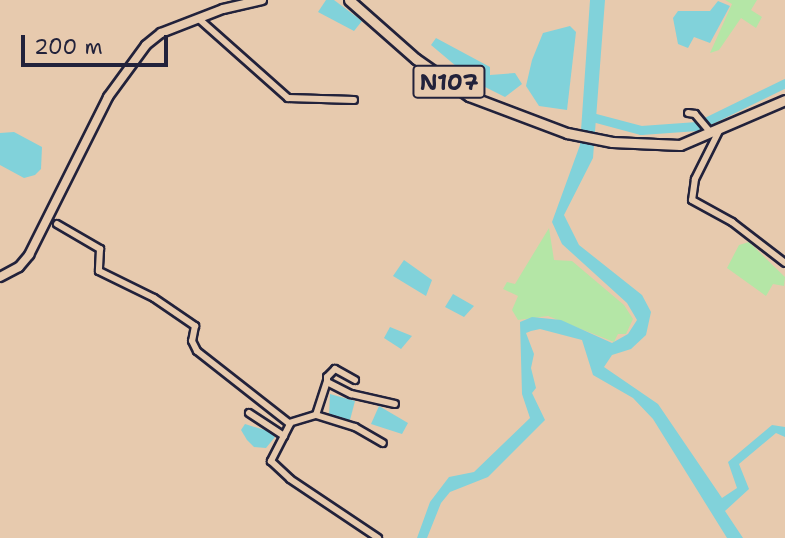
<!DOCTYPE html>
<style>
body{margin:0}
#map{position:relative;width:785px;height:538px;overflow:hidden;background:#e7caae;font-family:"Shantell Sans",sans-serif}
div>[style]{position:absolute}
.green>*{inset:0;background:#b4e6a6}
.water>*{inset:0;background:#81d2da}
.river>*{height:9px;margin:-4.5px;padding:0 4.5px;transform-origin:4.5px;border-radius:4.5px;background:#81d2da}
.roads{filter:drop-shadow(2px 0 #22223b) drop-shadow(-2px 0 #22223b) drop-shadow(0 2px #22223b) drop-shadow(0 -2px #22223b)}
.minor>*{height:6px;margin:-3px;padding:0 3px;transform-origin:3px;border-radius:3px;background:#e7caae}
.major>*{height:8px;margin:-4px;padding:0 4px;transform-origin:4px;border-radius:4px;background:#e7caae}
.highway>*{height:9px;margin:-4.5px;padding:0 4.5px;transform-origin:4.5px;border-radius:4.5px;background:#e7caae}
span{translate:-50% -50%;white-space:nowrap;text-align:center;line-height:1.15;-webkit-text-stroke:7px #e7caae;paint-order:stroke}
.shield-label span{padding:2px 5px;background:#e7caae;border:2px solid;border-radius:5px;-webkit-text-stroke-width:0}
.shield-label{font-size:23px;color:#22223b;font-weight:700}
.scale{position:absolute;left:21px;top:35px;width:147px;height:32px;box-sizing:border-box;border:4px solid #22223b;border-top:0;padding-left:9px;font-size:21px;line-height:24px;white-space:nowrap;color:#22223b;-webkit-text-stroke:5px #e7caae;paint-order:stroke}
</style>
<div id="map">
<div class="green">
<i style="clip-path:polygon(725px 0,757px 0,751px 10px,762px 17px,756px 28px,741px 18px,719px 50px,710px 53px,732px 4px)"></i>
<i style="clip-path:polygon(549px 228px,554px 260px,572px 261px,624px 305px,633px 319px,626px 334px,618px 334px,614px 342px,548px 316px,518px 320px,512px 310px,518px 296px,503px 289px,507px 282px,515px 284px)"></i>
<i style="clip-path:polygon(749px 242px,785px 277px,784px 286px,773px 284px,766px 296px,727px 268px,739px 245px)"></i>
</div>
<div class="water">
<i style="clip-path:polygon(326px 0,334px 0,362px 21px,354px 31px,318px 12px)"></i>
<i style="clip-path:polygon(590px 0,605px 0,593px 158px,564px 215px,579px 245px,642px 295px,651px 312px,646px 335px,631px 349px,612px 355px,604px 367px,658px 404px,722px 498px,737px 488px,728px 462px,772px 425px,785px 427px,785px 437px,776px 433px,739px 464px,749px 489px,725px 511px,743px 538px,727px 538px,653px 419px,633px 398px,593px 375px,582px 340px,540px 329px,531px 331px,526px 333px,534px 354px,531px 368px,536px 388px,532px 393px,545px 420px,488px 477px,450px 492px,441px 503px,427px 538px,417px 538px,430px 502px,449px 477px,474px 472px,530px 418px,522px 394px,520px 322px,532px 317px,561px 320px,612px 343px,628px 334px,637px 320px,627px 303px,562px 244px,552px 222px,580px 145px)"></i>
<i style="clip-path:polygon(718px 1px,730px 6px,710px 43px,694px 37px,688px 48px,678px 44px,673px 18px,678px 11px,710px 11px)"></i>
<i style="clip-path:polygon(570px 26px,576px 32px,567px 110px,539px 106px,526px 86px,532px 60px,543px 33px)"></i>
<i style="clip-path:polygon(436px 38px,490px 67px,490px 75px,515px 73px,522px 84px,505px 97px,475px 82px,431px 45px)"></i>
<i style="clip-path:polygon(14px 132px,42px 147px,41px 169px,35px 175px,24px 178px,0 165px,0 133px)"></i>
<i style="clip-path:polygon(404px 260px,432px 280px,426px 296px,393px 276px)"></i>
<i style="clip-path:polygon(453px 294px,474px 306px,464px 317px,445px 307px)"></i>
<i style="clip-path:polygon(390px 327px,412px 336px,401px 349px,384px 338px)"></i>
<i style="clip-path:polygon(330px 394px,355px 401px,350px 420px,329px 417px)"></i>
<i style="clip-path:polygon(379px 406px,408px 423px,402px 434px,371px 424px)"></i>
<i style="clip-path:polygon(245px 424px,271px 432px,275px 437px,266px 448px,254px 447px,247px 440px,241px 430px)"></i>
</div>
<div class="river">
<i style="left:592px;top:117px;width:51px;rotate:14.9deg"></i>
<i style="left:641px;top:130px;width:56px;rotate:-4.1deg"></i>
<i style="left:697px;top:126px;width:98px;rotate:-26deg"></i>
</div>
<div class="roads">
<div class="minor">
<i style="left:199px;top:19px;width:119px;rotate:41.6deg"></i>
<i style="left:288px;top:98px;width:66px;rotate:1.7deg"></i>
<i style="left:688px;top:113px;width:7px;rotate:8deg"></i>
<i style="left:695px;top:114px;width:25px;rotate:50deg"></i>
<i style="left:719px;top:131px;width:54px;rotate:116.6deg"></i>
<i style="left:695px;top:179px;width:21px;rotate:98deg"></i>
<i style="left:692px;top:200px;width:46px;rotate:28.8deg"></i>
<i style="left:732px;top:222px;width:67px;rotate:37.7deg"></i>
<i style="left:57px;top:224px;width:50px;rotate:30.2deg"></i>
<i style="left:100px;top:249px;width:22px;rotate:93deg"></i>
<i style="left:99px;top:271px;width:61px;rotate:26.1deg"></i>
<i style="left:154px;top:298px;width:50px;rotate:34.3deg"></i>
<i style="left:195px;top:326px;width:15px;rotate:101deg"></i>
<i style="left:192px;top:341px;width:11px;rotate:63deg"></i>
<i style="left:197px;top:351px;width:118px;rotate:38.1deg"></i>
<i style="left:290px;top:424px;width:42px;rotate:117.2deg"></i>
<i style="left:271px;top:461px;width:26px;rotate:43deg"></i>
<i style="left:290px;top:479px;width:106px;rotate:33.8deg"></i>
<i style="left:355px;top:380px;width:23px;rotate:-151deg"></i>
<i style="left:335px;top:369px;width:11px;rotate:135deg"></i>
<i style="left:327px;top:377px;width:5px;rotate:90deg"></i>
<i style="left:327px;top:382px;width:27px;rotate:27deg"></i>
<i style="left:351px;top:394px;width:45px;rotate:12.8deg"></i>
<i style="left:249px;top:413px;width:42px;rotate:33.3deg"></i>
<i style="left:316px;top:415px;width:35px;rotate:-72deg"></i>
<i style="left:289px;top:423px;width:28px;rotate:-17deg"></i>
<i style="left:316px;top:415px;width:41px;rotate:17.1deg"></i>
<i style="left:355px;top:427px;width:32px;rotate:30deg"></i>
</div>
<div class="major">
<i style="left:0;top:277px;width:21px;rotate:-28deg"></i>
<i style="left:19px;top:267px;width:16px;rotate:-50deg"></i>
<i style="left:29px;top:255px;width:177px;rotate:-63.4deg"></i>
<i style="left:108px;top:97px;width:64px;rotate:-53.8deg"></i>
<i style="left:146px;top:45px;width:19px;rotate:-39deg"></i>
<i style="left:161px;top:33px;width:66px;rotate:-21.2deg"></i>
<i style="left:223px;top:9px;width:40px;rotate:-13deg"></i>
</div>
<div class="highway">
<i style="left:349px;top:0;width:89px;rotate:41.4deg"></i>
<i style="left:416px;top:59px;width:65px;rotate:34.9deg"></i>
<i style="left:469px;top:96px;width:105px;rotate:20.7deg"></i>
<i style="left:567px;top:133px;width:46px;rotate:11.3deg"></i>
<i style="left:612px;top:142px;width:68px;rotate:2.5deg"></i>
<i style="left:680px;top:145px;width:114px;rotate:-23.2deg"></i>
</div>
</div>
<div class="shield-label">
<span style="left:449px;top:82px">N107</span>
</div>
<div class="scale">200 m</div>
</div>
